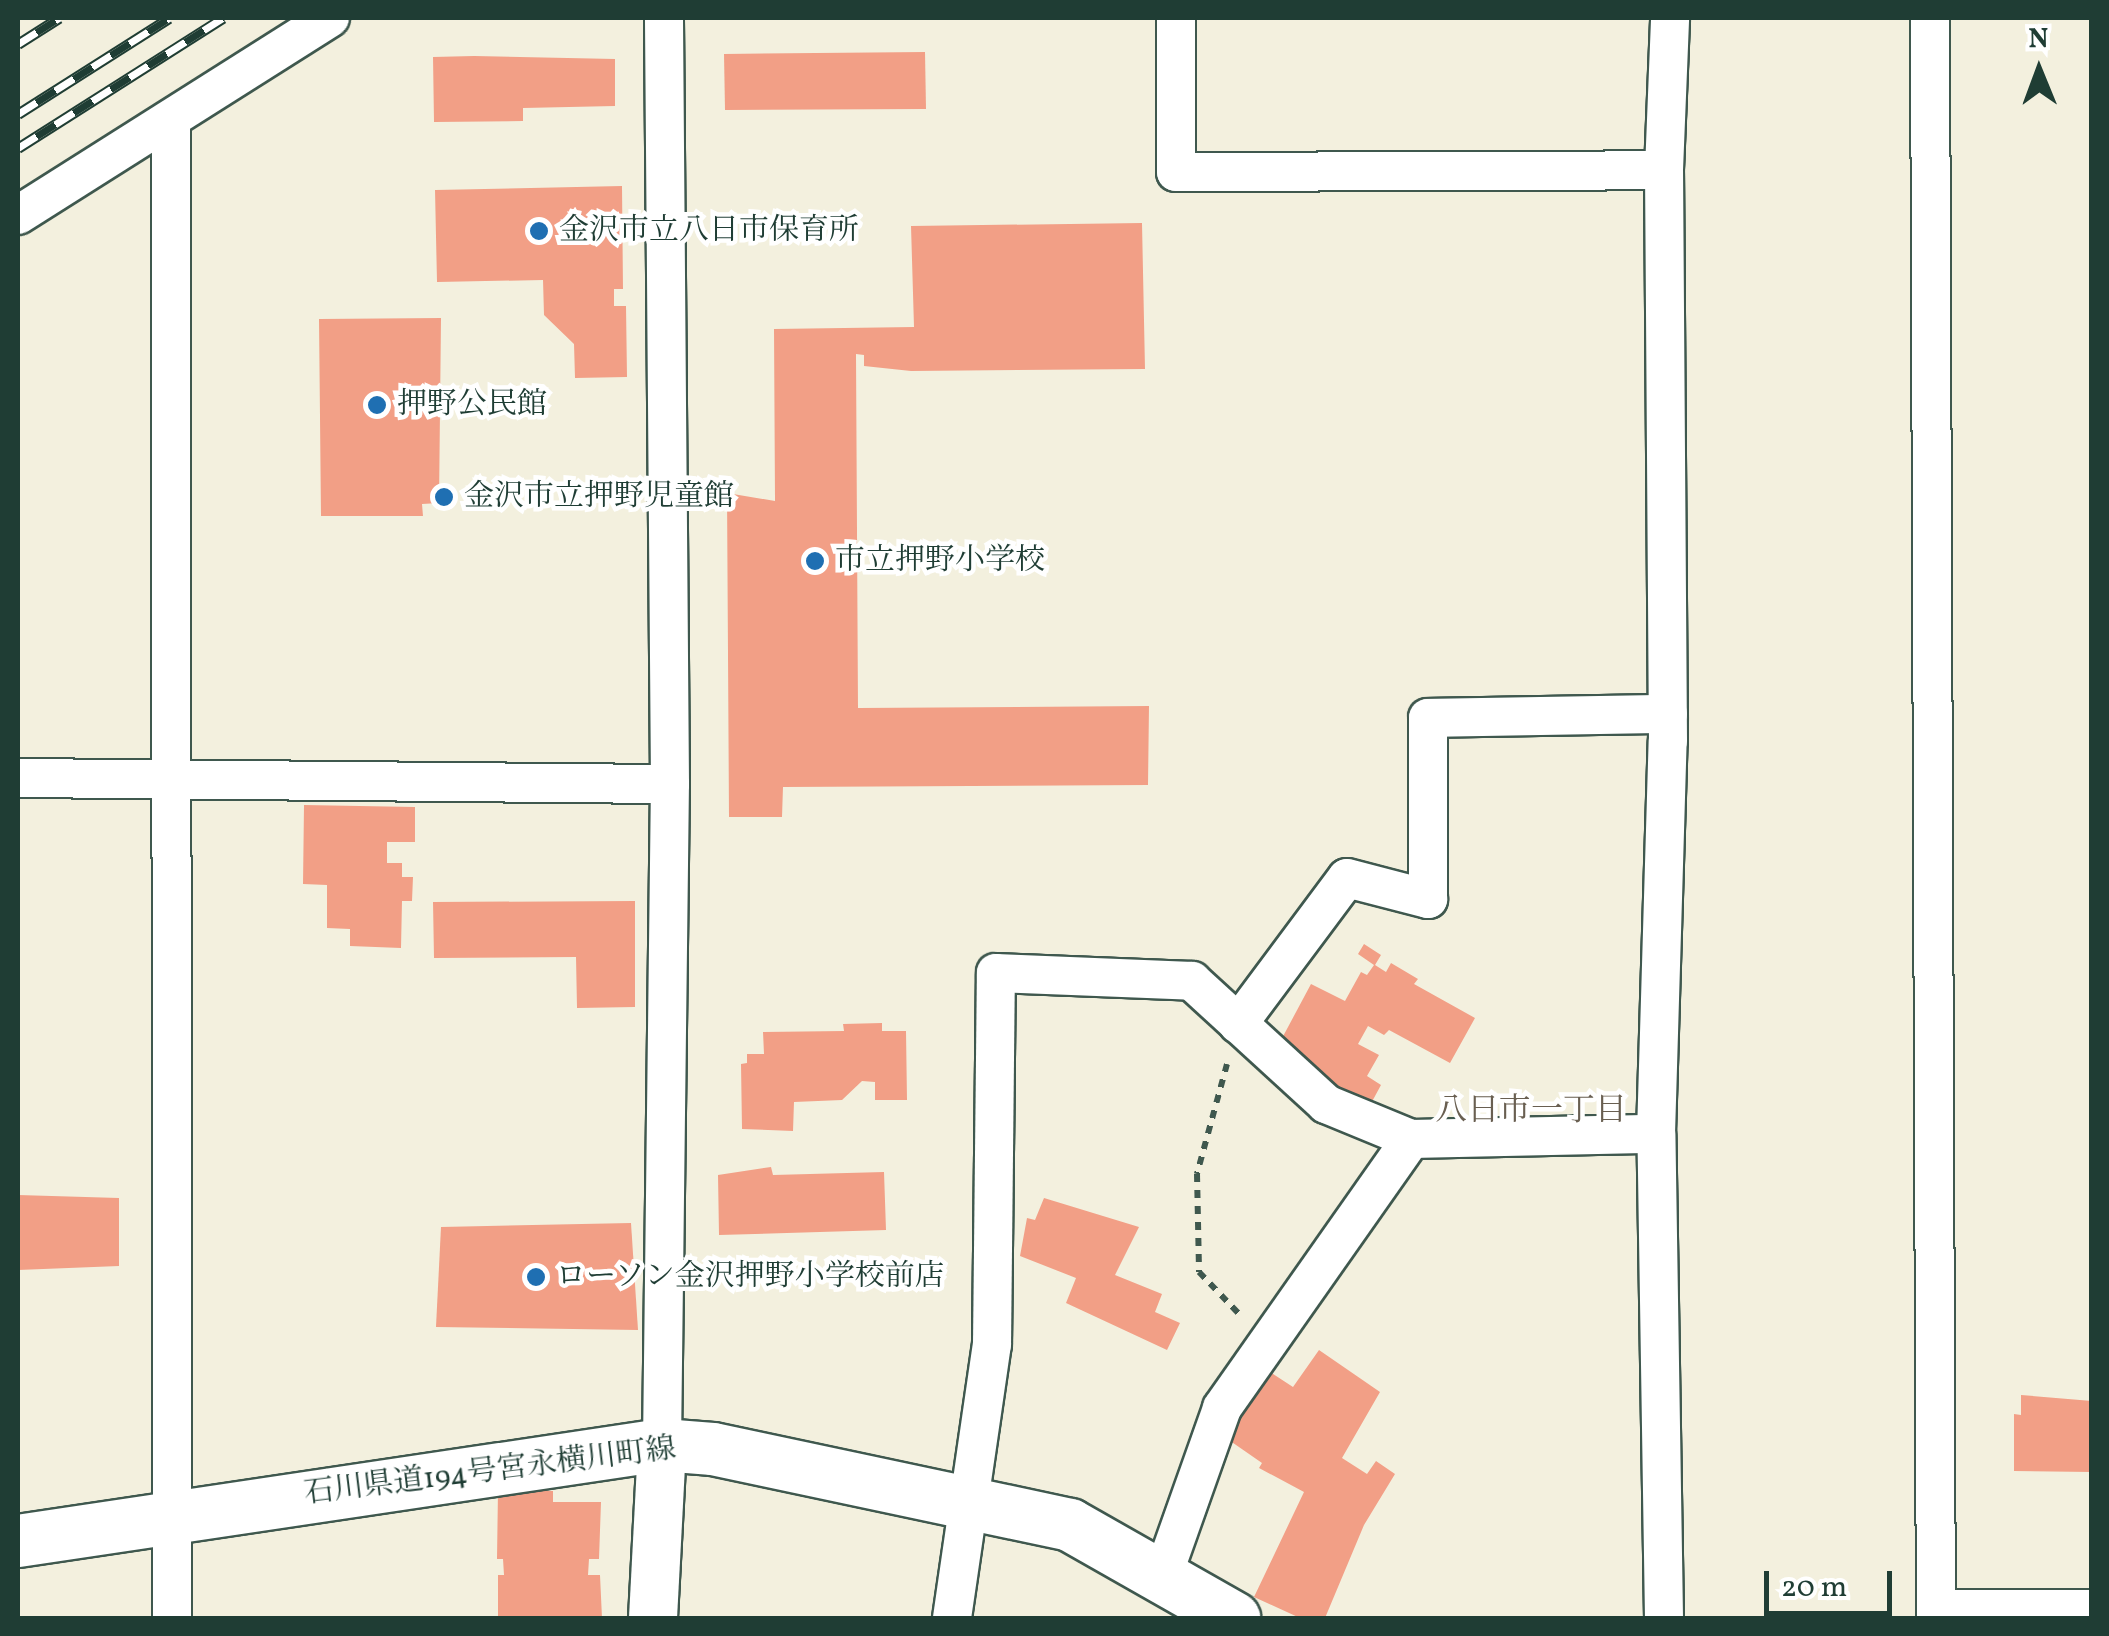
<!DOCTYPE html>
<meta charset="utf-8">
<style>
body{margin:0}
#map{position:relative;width:2109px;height:1636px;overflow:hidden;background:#f3f0de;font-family:Vollkorn,"Noto Serif JP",serif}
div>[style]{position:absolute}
.building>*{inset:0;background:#f29f86}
.path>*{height:6px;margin-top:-3px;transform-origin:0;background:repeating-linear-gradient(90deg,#3f584e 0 8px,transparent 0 16px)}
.roads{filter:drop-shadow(2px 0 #3f584e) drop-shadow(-2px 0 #3f584e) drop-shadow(0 2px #3f584e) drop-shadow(0 -2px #3f584e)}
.minor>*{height:38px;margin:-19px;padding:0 19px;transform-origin:19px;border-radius:19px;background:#fff}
.tertiary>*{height:48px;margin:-24px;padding:0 24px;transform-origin:24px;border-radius:24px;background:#fff}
.secondary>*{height:52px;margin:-26px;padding:0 26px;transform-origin:26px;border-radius:26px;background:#fff}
.rail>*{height:11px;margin-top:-5.5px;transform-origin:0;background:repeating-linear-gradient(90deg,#fff 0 22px,#1f3d34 0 44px);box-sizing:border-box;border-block:2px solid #1f3d34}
.dots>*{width:28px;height:28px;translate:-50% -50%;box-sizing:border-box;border:5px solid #fff;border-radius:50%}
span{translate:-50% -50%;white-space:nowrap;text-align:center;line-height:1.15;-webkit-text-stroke:9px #fff;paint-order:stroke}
.poi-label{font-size:30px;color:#1f3d34}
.left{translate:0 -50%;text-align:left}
.street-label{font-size:30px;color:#1f3d34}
.neighbourhood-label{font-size:32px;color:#695f51}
.frame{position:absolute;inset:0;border:20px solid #1f3d34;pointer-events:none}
.north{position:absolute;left:1989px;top:20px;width:100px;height:100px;-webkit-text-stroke:8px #fff;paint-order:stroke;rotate:359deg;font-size:28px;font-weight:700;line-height:40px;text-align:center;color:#1f3d34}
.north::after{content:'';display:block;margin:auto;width:35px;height:45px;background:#1f3d34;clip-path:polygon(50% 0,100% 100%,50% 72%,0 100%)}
.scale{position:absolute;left:1764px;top:1571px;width:128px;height:45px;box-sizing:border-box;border:5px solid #1f3d34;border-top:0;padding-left:12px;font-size:30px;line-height:35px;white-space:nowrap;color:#1f3d34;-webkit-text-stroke:8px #fff;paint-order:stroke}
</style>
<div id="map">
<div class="building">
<i style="clip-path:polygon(925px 52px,926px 109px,725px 110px,724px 54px)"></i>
<i style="clip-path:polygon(474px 56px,615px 59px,615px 106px,523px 108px,523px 121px,434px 122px,433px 57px)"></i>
<i style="clip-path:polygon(622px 186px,623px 289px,614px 289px,614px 306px,626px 306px,627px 377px,575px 378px,574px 344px,544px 315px,543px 280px,437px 282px,435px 190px)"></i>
<i style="clip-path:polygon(1142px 223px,1145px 369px,911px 371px,864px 366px,864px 355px,856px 354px,858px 708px,1149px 706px,1148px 785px,783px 787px,782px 817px,729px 817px,727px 493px,775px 501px,774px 329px,914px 327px,911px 226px)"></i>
<i style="clip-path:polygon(441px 318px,439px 503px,422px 504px,423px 516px,321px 516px,319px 319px)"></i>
<i style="clip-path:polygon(304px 805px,415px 807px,415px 842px,387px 842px,387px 863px,402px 863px,402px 877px,413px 877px,412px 901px,402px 901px,401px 948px,350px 946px,350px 929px,327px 928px,327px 885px,303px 884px)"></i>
<i style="clip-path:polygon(635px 901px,635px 1007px,577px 1008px,576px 957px,434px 958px,433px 902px)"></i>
<i style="clip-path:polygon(1364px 944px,1381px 955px,1375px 965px,1386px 972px,1391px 963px,1418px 979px,1414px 984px,1475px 1018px,1450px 1063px,1389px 1030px,1384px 1035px,1368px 1026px,1358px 1044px,1379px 1055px,1367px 1076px,1381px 1085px,1368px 1109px,1312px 1077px,1317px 1069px,1280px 1042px,1311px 984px,1345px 1001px,1361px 972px,1367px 975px,1374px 965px,1358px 954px)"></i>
<i style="clip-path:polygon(882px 1023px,882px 1031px,906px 1031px,907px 1100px,875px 1100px,875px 1082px,862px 1081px,842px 1100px,794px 1102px,793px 1131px,742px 1129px,741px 1064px,747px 1063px,747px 1054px,764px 1054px,763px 1032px,844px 1031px,843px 1024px)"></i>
<i style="clip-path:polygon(771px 1167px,773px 1175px,884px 1172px,886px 1230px,719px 1235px,718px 1175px)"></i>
<i style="clip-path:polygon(18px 1195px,119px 1198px,119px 1266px,18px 1270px)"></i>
<i style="clip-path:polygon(1044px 1198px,1139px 1227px,1115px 1275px,1162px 1294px,1155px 1312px,1180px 1323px,1167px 1350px,1066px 1303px,1076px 1278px,1020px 1256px,1027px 1218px,1035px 1220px)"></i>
<i style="clip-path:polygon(631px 1223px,638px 1330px,436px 1327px,441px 1227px)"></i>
<i style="clip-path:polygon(1319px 1350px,1380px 1392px,1342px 1458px,1367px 1474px,1376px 1461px,1395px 1474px,1364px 1525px,1325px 1618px,1300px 1618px,1254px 1597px,1304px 1492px,1259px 1468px,1262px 1463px,1213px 1429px,1256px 1363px,1293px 1387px)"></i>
<i style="clip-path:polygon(2021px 1395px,2092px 1401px,2092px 1472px,2014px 1471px,2014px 1414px,2021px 1415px)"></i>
<i style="clip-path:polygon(498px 1490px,553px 1491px,553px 1502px,601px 1502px,599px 1559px,589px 1559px,588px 1575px,600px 1575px,602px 1618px,498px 1618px,498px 1575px,504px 1575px,503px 1559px,497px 1559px)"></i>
</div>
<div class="path">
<i style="left:1227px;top:1064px;width:114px;rotate:105.3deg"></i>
<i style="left:1197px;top:1174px;width:98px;rotate:88.8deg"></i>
<i style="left:1199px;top:1272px;width:61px;rotate:46.3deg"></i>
</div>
<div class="roads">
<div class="minor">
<i style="left:1176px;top:18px;width:154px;rotate:90deg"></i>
<i style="left:1176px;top:172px;width:488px;rotate:-0.2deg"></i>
<i style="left:1930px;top:18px;width:1600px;rotate:89.79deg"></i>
<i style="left:171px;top:120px;width:1498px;rotate:89.96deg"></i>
<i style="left:18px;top:215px;width:369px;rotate:-32.3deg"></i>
<i style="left:18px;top:778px;width:652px;rotate:0.53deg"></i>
<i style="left:1238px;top:1024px;width:182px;rotate:-53.3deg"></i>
<i style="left:1347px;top:878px;width:84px;rotate:14.5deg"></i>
<i style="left:1428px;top:899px;width:181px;rotate:-90deg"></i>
<i style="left:1428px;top:718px;width:240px;rotate:-1deg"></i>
<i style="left:662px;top:1445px;width:661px;rotate:-89.31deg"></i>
<i style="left:670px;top:784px;width:766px;rotate:-90.45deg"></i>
<i style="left:1163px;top:1575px;width:177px;rotate:-70.5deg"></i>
<i style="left:1222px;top:1408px;width:329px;rotate:-54.9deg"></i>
<i style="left:1936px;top:1609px;width:156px"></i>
<i style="left:952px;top:1618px;width:276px;rotate:-81.7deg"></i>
<i style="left:992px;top:1345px;width:372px;rotate:-89.4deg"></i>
<i style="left:996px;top:973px;width:196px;rotate:2.3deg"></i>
<i style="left:1192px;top:981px;width:182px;rotate:42.5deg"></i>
<i style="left:1326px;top:1104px;width:92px;rotate:22.4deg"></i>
<i style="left:1411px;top:1139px;width:245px;rotate:-1.2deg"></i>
<i style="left:1664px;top:1618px;width:484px;rotate:-90.9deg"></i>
<i style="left:1656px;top:1134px;width:393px;rotate:-88.3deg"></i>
<i style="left:1668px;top:741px;width:571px;rotate:-90.4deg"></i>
<i style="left:1664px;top:170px;width:152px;rotate:-87.7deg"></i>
</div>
<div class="tertiary">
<i style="left:653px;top:1618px;width:173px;rotate:-87deg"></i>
</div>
<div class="secondary">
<i style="left:18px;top:1541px;width:651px;rotate:-8.48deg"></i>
<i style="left:662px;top:1445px;width:51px;rotate:4.5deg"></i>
<i style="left:713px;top:1449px;width:365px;rotate:12deg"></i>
<i style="left:1070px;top:1525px;width:189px;rotate:29.6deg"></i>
</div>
</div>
<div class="rail">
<i style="left:18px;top:44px;width:49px;rotate:-32.4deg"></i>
<i style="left:18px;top:114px;width:179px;rotate:-32.4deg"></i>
<i style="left:18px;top:148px;width:243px;rotate:-32.4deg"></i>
</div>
<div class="dots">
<i style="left:539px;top:231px;background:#1f6fb2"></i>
<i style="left:377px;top:405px;background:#1f6fb2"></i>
<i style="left:444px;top:497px;background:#1f6fb2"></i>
<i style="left:815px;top:561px;background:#1f6fb2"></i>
<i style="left:536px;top:1277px;background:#1f6fb2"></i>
</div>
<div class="poi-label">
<span class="left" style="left:559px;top:231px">金沢市立八日市保育所</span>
<span class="left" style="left:397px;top:405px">押野公民館</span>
<span class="left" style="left:464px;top:497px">金沢市立押野児童館</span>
<span class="left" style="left:835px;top:561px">市立押野小学校</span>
<span class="left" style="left:556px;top:1277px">ローソン金沢押野小学校前店</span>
</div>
<div class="street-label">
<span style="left:490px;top:1472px;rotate:-7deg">石川県道194号宮永横川町線</span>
</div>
<div class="neighbourhood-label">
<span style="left:1531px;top:1112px">八日市一丁目</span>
</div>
<div class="frame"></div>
<div class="north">N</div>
<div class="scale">20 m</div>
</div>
